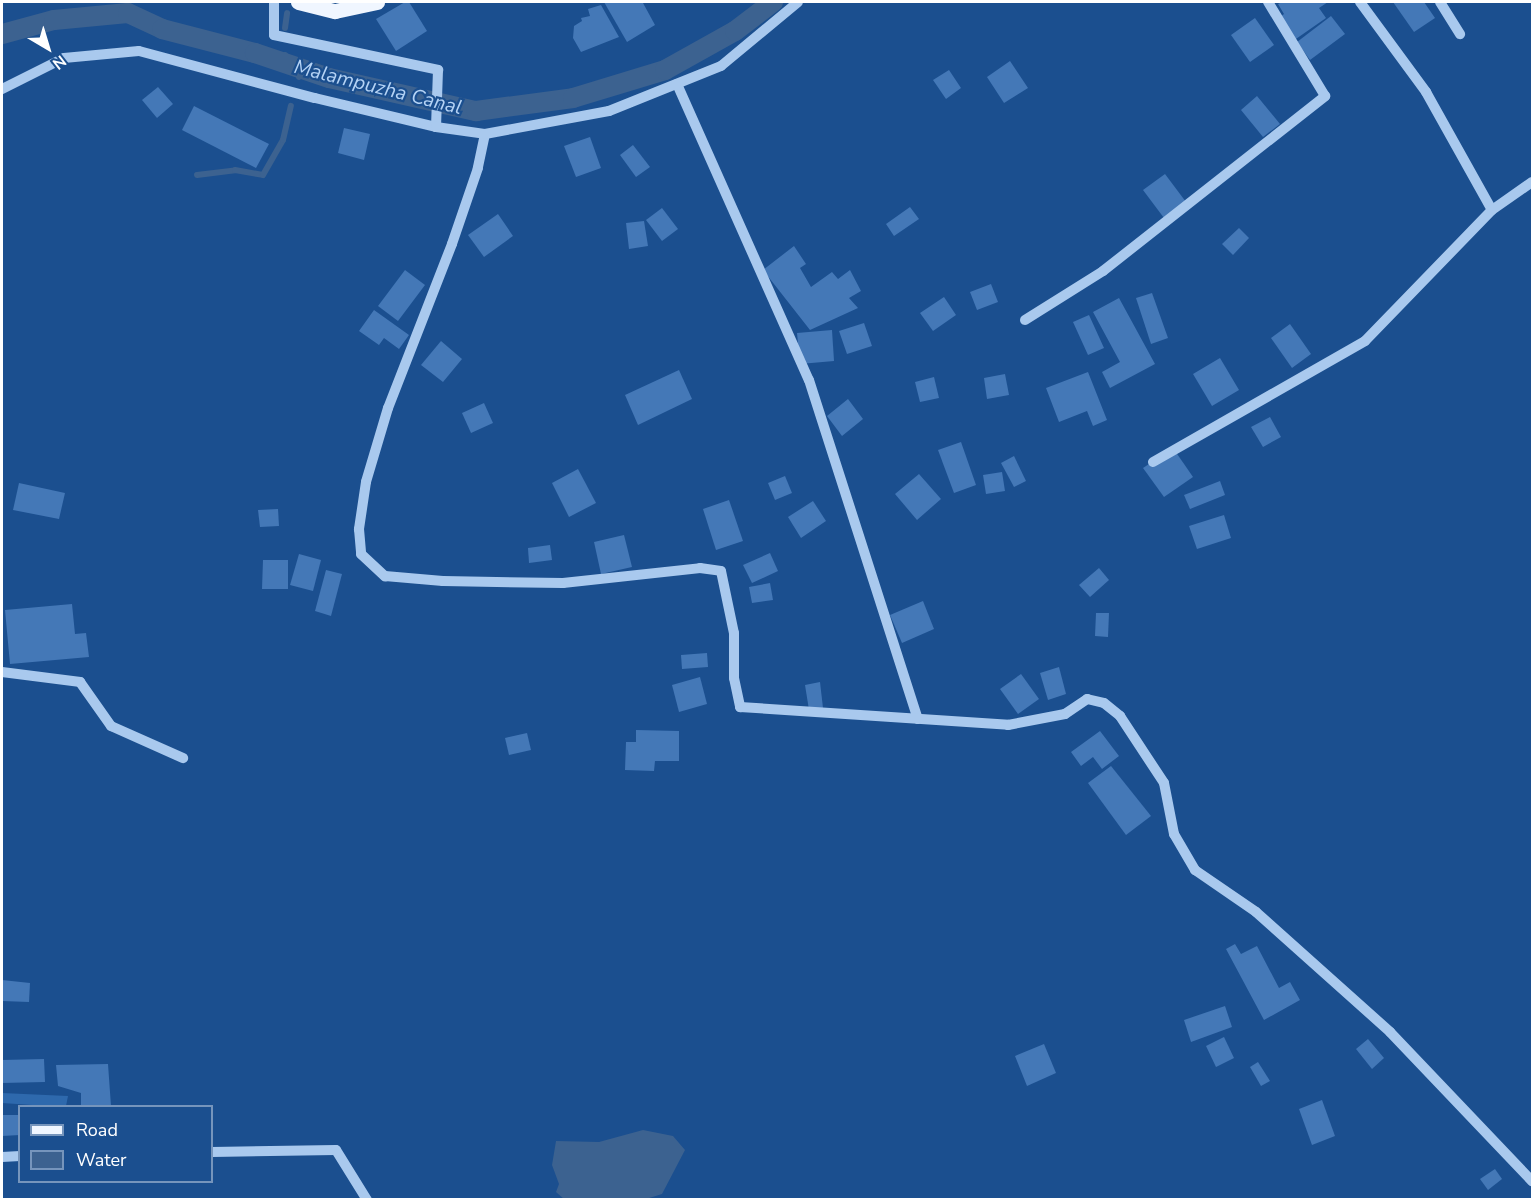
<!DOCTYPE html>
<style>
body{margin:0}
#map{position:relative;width:1534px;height:1201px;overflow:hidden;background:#1b4f8f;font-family:"Nunito Sans",sans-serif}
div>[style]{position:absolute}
.green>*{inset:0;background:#2e69ad}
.water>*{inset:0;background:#3c6290}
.stream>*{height:6px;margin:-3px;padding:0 3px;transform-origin:3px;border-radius:3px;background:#3c6290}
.canal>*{height:20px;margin:-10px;padding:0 10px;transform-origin:10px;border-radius:10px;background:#3c6290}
.building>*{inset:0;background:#4478b7}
.minor>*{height:10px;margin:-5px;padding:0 5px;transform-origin:5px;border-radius:5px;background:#a9c9ee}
.major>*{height:15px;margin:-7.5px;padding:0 7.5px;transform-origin:7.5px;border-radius:7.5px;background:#f0f6ff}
span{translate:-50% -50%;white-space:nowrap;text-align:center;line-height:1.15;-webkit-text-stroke:4.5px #1b4f8f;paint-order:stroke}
.water-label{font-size:20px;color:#b5d3f5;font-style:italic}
.frame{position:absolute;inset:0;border:3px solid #fff;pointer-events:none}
.legend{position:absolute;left:18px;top:1105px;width:195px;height:78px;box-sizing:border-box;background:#1b4f8f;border:2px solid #7695bc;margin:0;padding:8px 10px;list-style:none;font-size:18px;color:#fff}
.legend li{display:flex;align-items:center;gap:12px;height:30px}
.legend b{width:30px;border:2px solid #7695bc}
.north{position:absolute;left:18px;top:18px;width:60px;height:60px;-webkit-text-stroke:4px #1b4f8f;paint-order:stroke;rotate:142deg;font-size:16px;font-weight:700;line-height:24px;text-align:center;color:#fff}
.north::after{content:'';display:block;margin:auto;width:21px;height:27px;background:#fff;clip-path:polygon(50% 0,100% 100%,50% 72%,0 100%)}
</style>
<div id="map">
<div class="green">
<i style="clip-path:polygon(2px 1093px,68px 1096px,66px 1106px,47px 1106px,2px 1103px)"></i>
</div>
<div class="water">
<i style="clip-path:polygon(643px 1130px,673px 1136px,685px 1150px,662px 1194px,646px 1199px,565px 1200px,556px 1192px,559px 1184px,552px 1165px,556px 1141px,599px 1142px)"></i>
</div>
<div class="stream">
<i style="left:285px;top:28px;width:15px;rotate:-82deg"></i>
<i style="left:285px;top:55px;width:15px;rotate:86deg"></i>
<i style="left:286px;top:70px;width:15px;rotate:16deg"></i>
<i style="left:300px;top:74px;width:3px;rotate:108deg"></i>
<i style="left:197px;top:175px;width:38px;rotate:-7deg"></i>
<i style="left:235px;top:170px;width:28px;rotate:10deg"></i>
<i style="left:263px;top:175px;width:40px;rotate:-60.3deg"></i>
<i style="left:283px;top:140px;width:35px;rotate:-77deg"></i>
</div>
<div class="canal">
<i style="left:2px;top:34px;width:54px;rotate:-15.1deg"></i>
<i style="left:54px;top:20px;width:74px;rotate:-5.4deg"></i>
<i style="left:128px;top:13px;width:38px;rotate:25deg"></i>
<i style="left:162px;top:29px;width:96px;rotate:14.5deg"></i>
<i style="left:255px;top:53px;width:78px;rotate:18.7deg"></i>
<i style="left:329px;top:78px;width:151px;rotate:12.7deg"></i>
<i style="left:476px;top:111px;width:98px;rotate:-7.6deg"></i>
<i style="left:573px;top:98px;width:96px;rotate:-16.9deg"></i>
<i style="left:665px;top:70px;width:80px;rotate:-29.1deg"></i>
<i style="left:735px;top:31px;width:48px;rotate:-37.3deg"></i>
</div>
<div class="building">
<i style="clip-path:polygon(405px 2px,409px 2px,427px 31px,396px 51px,376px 19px)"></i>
<i style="clip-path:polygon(604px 2px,643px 3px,655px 25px,627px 42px)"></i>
<i style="clip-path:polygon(1282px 2px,1328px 2px,1319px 8px,1326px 18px,1293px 41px,1277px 19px,1284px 14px,1278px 4px)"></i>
<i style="clip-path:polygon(1393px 2px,1424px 2px,1435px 18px,1414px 32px)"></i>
<i style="clip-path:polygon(601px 5px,619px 37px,581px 52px,573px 38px,574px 26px,582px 21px,581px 18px,590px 16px,588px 9px)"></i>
<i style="clip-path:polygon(1331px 16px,1345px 34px,1310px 60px,1297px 42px)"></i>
<i style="clip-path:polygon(1255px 18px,1274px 45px,1250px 62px,1231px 35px)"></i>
<i style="clip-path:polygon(1010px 61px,1028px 88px,1004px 103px,987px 77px)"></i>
<i style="clip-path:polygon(949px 70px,961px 88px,946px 99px,933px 80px)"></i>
<i style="clip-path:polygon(158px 87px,173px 104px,157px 118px,142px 100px)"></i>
<i style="clip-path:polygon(1257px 96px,1280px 124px,1263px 137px,1241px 110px)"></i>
<i style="clip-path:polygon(194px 106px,269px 144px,256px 168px,182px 130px)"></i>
<i style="clip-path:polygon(344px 128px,370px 134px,364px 160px,338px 153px)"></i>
<i style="clip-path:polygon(590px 137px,601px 168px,576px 177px,564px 146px)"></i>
<i style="clip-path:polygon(633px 145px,650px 167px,636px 177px,620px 155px)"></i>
<i style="clip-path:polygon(1165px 174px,1186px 202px,1164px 218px,1143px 190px)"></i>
<i style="clip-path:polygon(910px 207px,919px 219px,894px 236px,886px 224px)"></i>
<i style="clip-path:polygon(662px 208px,678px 229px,662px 241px,646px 220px)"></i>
<i style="clip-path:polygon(498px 214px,513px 236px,484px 257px,468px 235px)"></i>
<i style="clip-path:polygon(644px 221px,648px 246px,629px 249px,626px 223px)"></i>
<i style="clip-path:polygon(1239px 228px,1249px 238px,1233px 255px,1222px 244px)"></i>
<i style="clip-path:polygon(794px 246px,806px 264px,800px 268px,811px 287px,832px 272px,838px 279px,850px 270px,861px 291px,849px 298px,858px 308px,810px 330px,763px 270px)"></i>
<i style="clip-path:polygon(405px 270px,425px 285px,398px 321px,378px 306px)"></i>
<i style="clip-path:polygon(991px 284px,998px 302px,977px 310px,970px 292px)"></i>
<i style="clip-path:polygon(1152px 293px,1168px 338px,1151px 344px,1136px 298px)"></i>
<i style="clip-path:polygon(944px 297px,956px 315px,933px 331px,920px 313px)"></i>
<i style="clip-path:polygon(1119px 298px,1155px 364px,1110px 388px,1102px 372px,1120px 362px,1093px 312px)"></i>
<i style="clip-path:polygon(374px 310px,409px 335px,399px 349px,384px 338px,379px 345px,359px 331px)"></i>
<i style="clip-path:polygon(1089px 315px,1104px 348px,1088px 355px,1073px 322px)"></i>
<i style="clip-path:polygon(864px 323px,872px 346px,847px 354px,839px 331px)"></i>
<i style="clip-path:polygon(1290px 324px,1311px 354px,1292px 368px,1271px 338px)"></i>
<i style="clip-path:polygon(832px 330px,834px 361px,800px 364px,797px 333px)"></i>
<i style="clip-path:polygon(441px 341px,462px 359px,443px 382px,421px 365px)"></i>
<i style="clip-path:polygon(1220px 358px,1239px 390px,1212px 406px,1193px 374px)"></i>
<i style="clip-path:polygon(679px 370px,692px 399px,638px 425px,625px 395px)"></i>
<i style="clip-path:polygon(1088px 372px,1107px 420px,1093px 426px,1087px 411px,1059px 422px,1046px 388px)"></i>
<i style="clip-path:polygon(1005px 374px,1009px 395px,987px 399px,984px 378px)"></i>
<i style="clip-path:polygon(934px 377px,939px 398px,920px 402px,915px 382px)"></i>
<i style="clip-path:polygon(848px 399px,863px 419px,842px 436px,827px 416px)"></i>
<i style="clip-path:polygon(484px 403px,493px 423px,471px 433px,462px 413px)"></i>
<i style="clip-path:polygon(1270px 417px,1281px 437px,1263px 447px,1251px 427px)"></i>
<i style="clip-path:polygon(961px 442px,976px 485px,954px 493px,938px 450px)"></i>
<i style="clip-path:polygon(1173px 448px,1193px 477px,1164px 497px,1143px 468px)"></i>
<i style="clip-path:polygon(1014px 456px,1026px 481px,1014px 487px,1001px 463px)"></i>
<i style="clip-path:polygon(578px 469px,596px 503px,569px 517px,552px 483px)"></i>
<i style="clip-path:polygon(1002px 472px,1005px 491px,986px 494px,983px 475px)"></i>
<i style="clip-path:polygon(919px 474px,941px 499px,917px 520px,895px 494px)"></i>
<i style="clip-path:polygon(785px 476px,792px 493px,775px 500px,768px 483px)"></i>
<i style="clip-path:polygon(1220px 481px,1225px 495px,1190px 509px,1184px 495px)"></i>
<i style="clip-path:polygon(19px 483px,65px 493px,59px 519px,13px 510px)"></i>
<i style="clip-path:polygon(729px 500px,743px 541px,716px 550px,703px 509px)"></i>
<i style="clip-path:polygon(813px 501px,826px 521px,801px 538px,788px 517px)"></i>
<i style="clip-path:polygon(278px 509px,279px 526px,260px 527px,258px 510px)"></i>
<i style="clip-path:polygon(1224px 515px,1231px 538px,1197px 549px,1189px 526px)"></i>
<i style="clip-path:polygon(624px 535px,632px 567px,601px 574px,594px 542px)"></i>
<i style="clip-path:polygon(550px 545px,552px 560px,529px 563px,528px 548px)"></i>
<i style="clip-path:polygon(770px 553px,778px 571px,752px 583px,743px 565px)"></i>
<i style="clip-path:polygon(299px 554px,321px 560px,313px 591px,290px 585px)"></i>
<i style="clip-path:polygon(263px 560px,288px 560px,288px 589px,262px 589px)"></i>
<i style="clip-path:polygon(1099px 568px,1109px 580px,1090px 597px,1079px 585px)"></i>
<i style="clip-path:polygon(326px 570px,342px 574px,331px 616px,315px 611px)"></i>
<i style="clip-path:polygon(770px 583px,773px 600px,752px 603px,749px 587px)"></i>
<i style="clip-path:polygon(923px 601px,934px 629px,902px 643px,890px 615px)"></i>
<i style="clip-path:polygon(72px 604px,75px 634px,86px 633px,89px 657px,10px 664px,5px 610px)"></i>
<i style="clip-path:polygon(1096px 613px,1109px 613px,1108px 637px,1095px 636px)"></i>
<i style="clip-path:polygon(707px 653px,708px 667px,682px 669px,681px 655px)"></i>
<i style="clip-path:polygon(1059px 667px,1066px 694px,1048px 700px,1040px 673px)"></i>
<i style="clip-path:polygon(1021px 674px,1039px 699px,1018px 714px,1000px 689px)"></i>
<i style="clip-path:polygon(700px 677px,707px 704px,679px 712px,672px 685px)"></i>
<i style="clip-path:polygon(820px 682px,823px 708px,809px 710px,805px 685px)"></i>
<i style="clip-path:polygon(636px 730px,679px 731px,679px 761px,655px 761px,654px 771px,625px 770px,626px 742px,636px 742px)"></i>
<i style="clip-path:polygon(1100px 731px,1119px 756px,1102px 769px,1093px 757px,1081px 766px,1071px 752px)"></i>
<i style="clip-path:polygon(527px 733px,531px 750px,509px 755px,505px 738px)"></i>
<i style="clip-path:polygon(1111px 766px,1151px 816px,1126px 835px,1088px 783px)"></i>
<i style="clip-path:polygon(1235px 944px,1241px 954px,1257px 946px,1279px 988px,1290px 982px,1300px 1000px,1264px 1020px,1226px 949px)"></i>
<i style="clip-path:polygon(2px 980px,30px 983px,29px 1002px,2px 1001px)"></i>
<i style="clip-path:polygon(1225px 1006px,1232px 1027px,1191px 1042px,1184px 1020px)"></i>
<i style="clip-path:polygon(1224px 1037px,1234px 1058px,1216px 1067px,1206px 1046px)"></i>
<i style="clip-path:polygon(1368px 1039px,1384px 1058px,1372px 1069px,1356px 1049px)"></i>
<i style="clip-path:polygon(1044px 1044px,1056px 1073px,1027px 1086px,1015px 1056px)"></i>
<i style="clip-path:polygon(44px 1059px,45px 1082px,2px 1083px,2px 1060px)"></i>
<i style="clip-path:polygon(1258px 1062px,1270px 1081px,1261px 1086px,1250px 1067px)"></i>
<i style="clip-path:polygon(108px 1064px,111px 1106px,81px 1106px,81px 1093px,58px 1086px,56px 1065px)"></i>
<i style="clip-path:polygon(1322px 1100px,1335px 1136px,1312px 1145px,1299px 1109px)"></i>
<i style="clip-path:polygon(2px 1115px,20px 1115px,20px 1135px,2px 1136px)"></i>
<i style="clip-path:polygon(1495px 1169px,1502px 1179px,1488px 1190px,1480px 1179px)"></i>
</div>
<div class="minor">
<i style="left:274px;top:2px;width:33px;rotate:90deg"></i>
<i style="left:274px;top:35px;width:168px;rotate:12deg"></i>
<i style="left:438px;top:70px;width:57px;rotate:92deg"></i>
<i style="left:1360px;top:2px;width:112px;rotate:53.7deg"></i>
<i style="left:1426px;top:92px;width:135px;rotate:60.8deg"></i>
<i style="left:1440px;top:2px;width:38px;rotate:58deg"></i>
<i style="left:677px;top:84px;width:324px;rotate:66deg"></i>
<i style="left:809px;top:380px;width:356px;rotate:72.2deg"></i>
<i style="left:2px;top:89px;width:69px;rotate:-26.6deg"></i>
<i style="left:64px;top:58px;width:75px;rotate:-5.3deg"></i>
<i style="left:139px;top:51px;width:182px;rotate:15deg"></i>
<i style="left:315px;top:98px;width:124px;rotate:13.5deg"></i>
<i style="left:436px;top:127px;width:49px;rotate:8.1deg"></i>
<i style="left:485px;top:134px;width:35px;rotate:102deg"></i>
<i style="left:478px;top:168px;width:80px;rotate:108.9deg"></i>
<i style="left:452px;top:244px;width:176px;rotate:111.3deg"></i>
<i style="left:388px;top:408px;width:77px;rotate:106.6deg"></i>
<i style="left:366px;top:482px;width:48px;rotate:98.5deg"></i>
<i style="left:359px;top:529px;width:25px;rotate:85deg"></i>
<i style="left:361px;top:554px;width:33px;rotate:43deg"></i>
<i style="left:385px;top:576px;width:58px;rotate:4.9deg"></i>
<i style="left:443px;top:581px;width:120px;rotate:1deg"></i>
<i style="left:563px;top:583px;width:138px;rotate:-6.2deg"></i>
<i style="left:700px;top:568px;width:21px;rotate:8deg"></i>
<i style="left:721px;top:571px;width:63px;rotate:78.2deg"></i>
<i style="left:734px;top:633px;width:45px;rotate:90deg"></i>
<i style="left:734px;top:678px;width:30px;rotate:78deg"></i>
<i style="left:740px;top:707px;width:269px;rotate:3.8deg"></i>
<i style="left:1008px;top:725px;width:58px;rotate:-10.9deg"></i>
<i style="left:1065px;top:714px;width:27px;rotate:-34deg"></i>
<i style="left:1087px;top:699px;width:17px;rotate:13deg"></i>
<i style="left:1104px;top:703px;width:21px;rotate:39deg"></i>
<i style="left:1120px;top:716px;width:80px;rotate:56.7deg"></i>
<i style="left:1164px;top:783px;width:52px;rotate:78.9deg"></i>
<i style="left:1174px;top:834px;width:42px;rotate:59.7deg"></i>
<i style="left:1195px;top:870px;width:74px;rotate:34.5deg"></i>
<i style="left:1256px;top:912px;width:180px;rotate:41.8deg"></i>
<i style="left:1390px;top:1032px;width:206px;rotate:46.4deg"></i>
<i style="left:485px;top:134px;width:126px;rotate:-10.5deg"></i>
<i style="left:609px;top:111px;width:121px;rotate:-21.9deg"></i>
<i style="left:721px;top:66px;width:100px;rotate:-39.7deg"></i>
<i style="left:1025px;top:320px;width:92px;rotate:-32.1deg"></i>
<i style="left:1103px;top:271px;width:283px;rotate:-38.2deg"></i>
<i style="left:1325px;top:96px;width:110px;rotate:-121.2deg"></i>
<i style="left:1153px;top:462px;width:244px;rotate:-29.7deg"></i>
<i style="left:1365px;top:341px;width:182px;rotate:-45.9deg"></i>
<i style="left:1492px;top:210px;width:49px;rotate:-35deg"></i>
<i style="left:2px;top:672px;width:79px;rotate:7.3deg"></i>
<i style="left:80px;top:682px;width:54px;rotate:54.8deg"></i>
<i style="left:111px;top:726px;width:79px;rotate:24deg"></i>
<i style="left:212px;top:1152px;width:124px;rotate:-0.9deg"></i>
<i style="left:336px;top:1150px;width:59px;rotate:58.2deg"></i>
<i style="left:2px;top:1157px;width:18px;rotate:-3deg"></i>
</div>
<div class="major">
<i style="left:298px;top:2px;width:38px;rotate:14deg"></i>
<i style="left:335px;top:11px;width:43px;rotate:-12.1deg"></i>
</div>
<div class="water-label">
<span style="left:378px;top:87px;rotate:14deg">Malampuzha Canal</span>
</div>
<div class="frame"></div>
<ul class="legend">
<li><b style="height:8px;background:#f0f6ff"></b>Road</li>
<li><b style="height:16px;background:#3c6290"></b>Water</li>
</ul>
<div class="north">N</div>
</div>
